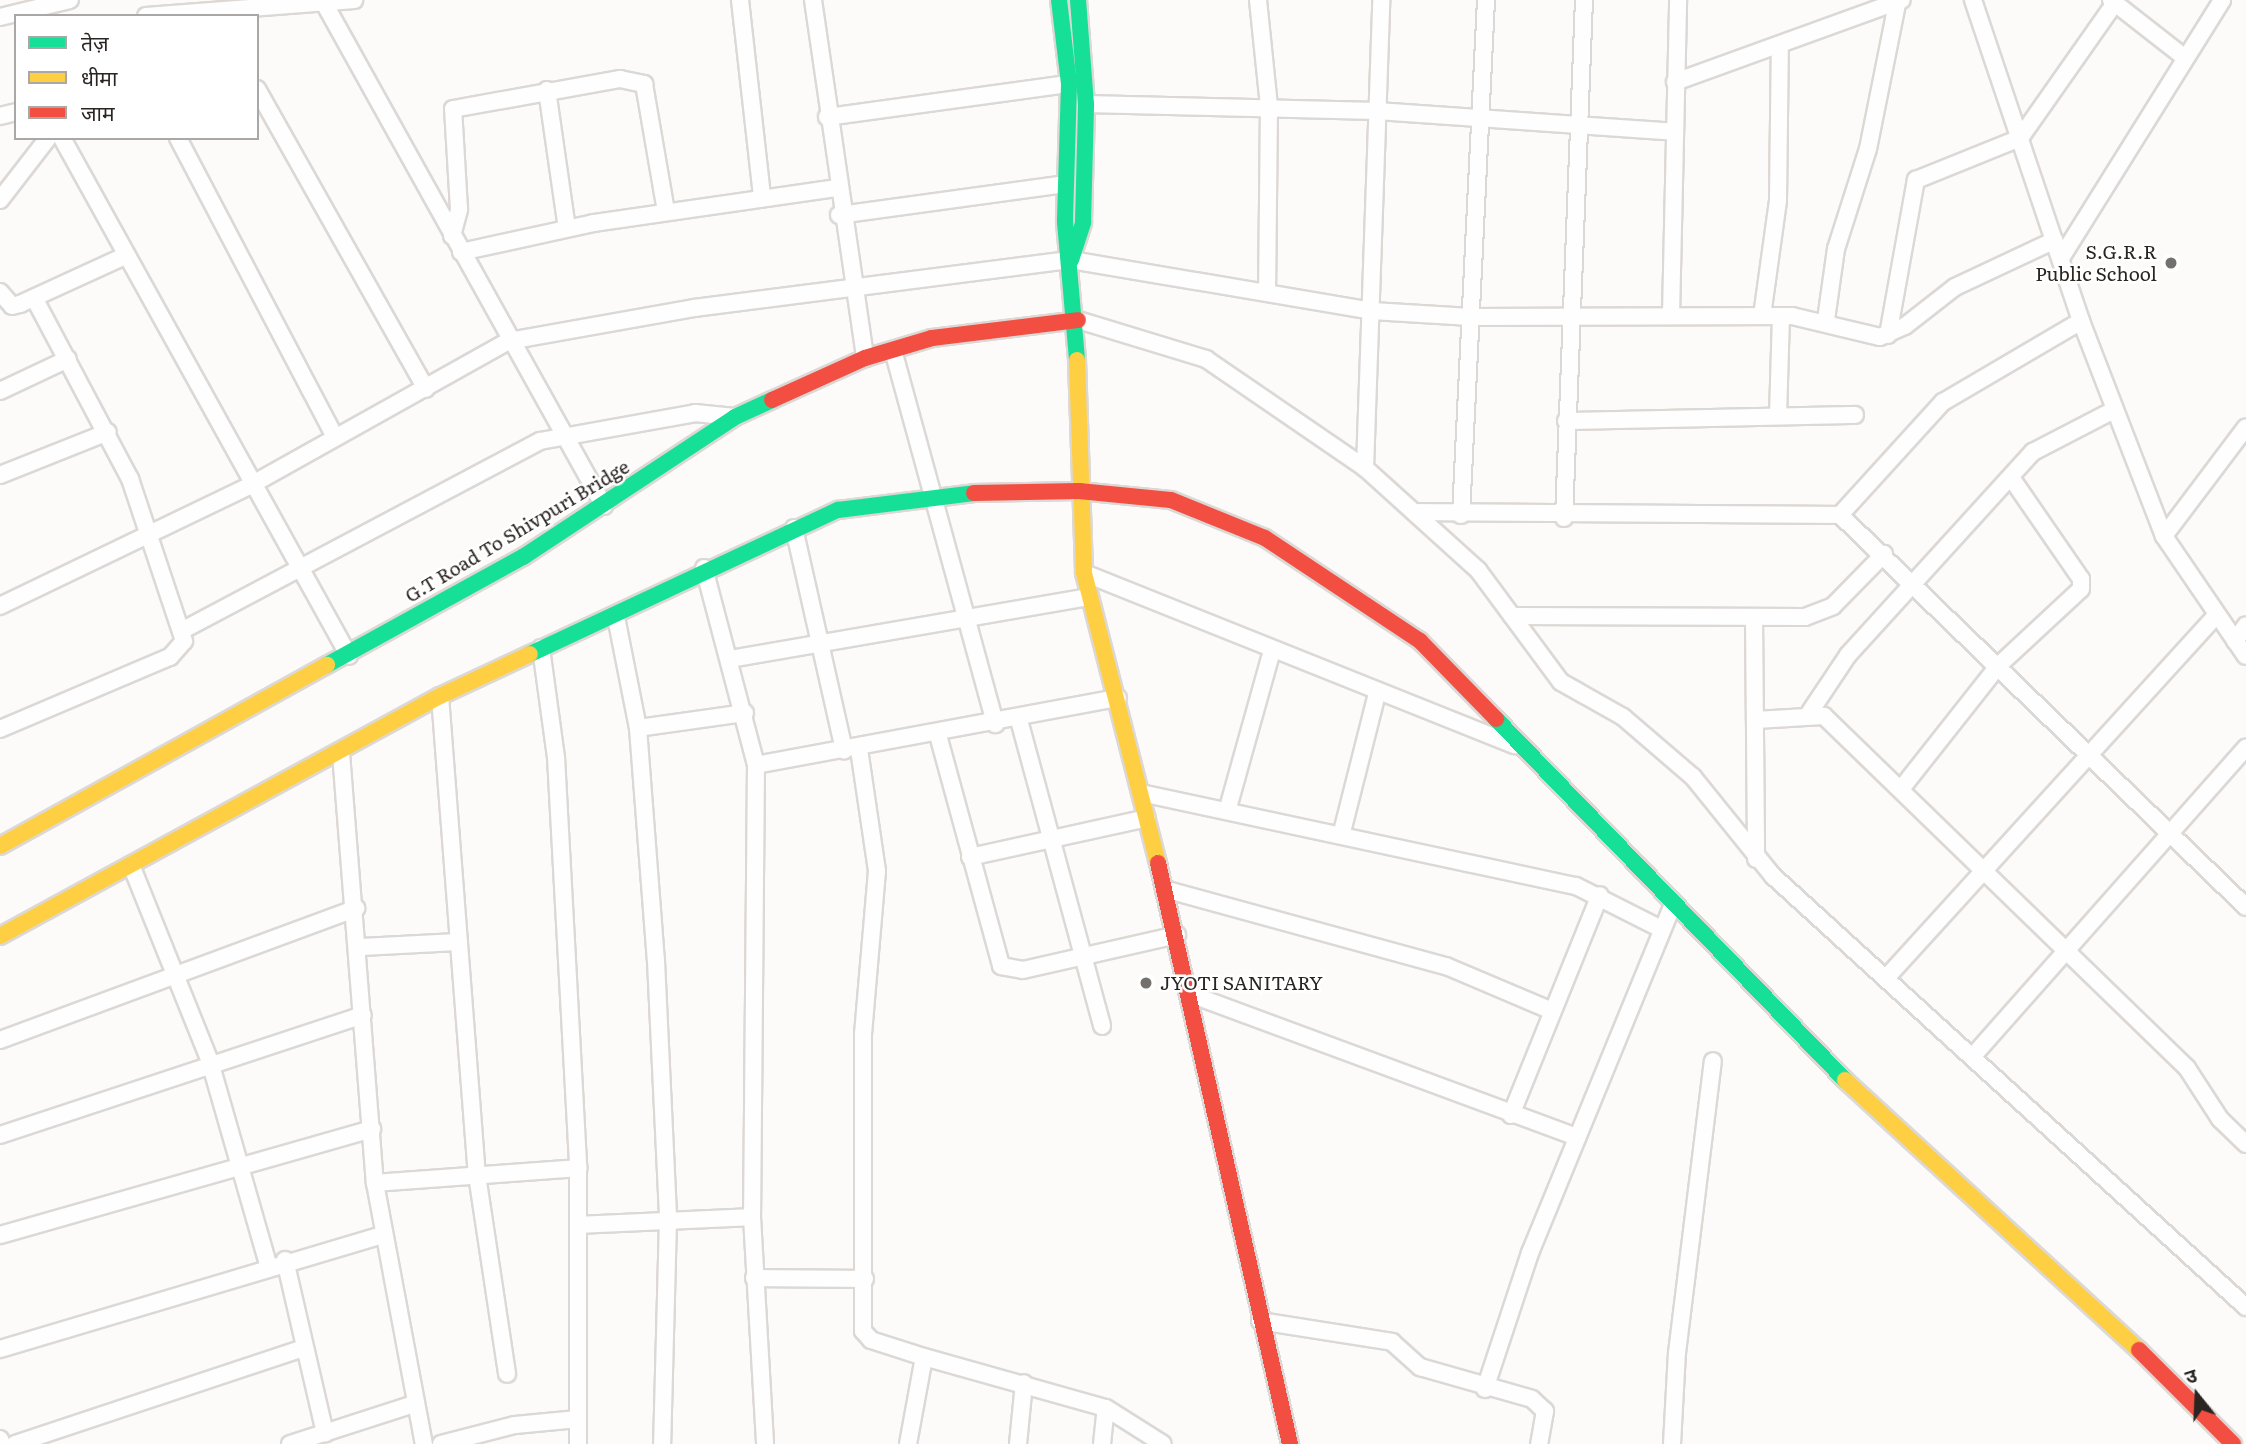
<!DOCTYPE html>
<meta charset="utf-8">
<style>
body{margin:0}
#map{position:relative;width:2246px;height:1444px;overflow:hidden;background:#fdfbf9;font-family:Literata,"Noto Sans Devanagari",serif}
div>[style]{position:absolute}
.roads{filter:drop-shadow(2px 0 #dcd8d5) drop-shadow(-2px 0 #dcd8d5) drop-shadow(0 2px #dcd8d5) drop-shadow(0 -2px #dcd8d5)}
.street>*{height:16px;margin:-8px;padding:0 8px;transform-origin:8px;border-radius:8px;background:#fffefe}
.fast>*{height:16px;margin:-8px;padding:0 8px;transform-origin:8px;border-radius:8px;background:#16e098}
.slow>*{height:16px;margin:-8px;padding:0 8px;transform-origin:8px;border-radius:8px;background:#ffcf43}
.jam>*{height:16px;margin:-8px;padding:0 8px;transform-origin:8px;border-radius:8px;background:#f24e42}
.dots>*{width:19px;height:19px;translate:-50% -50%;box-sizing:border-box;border:4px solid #fff;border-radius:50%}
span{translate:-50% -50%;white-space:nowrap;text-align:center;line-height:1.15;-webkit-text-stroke:5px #fff;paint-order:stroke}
.poi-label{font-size:19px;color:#2b2521}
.right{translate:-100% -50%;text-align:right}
.left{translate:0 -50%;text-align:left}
.street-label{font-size:19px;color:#2b2521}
.legend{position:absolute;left:14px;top:14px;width:245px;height:126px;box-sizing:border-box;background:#fff;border:2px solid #aaa8a6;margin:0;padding:9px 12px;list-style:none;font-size:21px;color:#2b2521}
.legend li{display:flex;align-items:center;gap:14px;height:35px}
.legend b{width:35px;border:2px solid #aaa8a6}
.north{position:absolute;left:2162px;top:1360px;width:70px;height:70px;-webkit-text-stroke:5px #fff;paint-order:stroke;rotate:342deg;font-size:19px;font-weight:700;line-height:28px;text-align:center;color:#2b2521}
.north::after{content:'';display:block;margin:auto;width:24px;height:32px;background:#2b2521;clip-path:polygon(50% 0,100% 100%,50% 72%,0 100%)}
</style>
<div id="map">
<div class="roads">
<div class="street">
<i style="left:740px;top:0;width:198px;rotate:83.6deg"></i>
<i style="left:813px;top:0;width:362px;rotate:81.7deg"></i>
<i style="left:1258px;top:0;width:107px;rotate:84.1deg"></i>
<i style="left:1269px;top:106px;width:187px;rotate:90.6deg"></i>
<i style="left:1973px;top:0;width:339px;rotate:71.4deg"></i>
<i style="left:2081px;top:321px;width:230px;rotate:68.9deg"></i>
<i style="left:2164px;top:536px;width:145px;rotate:55.7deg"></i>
<i style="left:2111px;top:0;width:93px;rotate:38deg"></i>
<i style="left:323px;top:1px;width:578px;rotate:60.91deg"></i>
<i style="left:146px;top:16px;width:209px;rotate:-4.4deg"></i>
<i style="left:0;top:17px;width:72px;rotate:-13.7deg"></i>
<i style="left:1675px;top:82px;width:241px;rotate:-19.9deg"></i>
<i style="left:257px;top:89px;width:344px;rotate:60.6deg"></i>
<i style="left:547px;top:90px;width:139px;rotate:81.8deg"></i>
<i style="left:1086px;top:104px;width:291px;rotate:1.4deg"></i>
<i style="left:1377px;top:111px;width:298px;rotate:4deg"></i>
<i style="left:0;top:116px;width:16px;rotate:-14deg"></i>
<i style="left:827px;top:117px;width:244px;rotate:-7.8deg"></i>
<i style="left:62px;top:138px;width:592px;rotate:61.01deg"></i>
<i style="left:178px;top:138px;width:338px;rotate:62.3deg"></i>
<i style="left:0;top:200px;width:78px;rotate:-52.3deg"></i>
<i style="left:839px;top:215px;width:229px;rotate:-7.8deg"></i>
<i style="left:452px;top:236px;width:28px;rotate:-75deg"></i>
<i style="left:459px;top:209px;width:100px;rotate:-93.4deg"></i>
<i style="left:453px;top:109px;width:170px;rotate:-10.2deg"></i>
<i style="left:620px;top:79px;width:25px;rotate:12deg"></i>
<i style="left:644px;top:84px;width:129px;rotate:80.2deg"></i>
<i style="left:461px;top:252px;width:136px;rotate:-12.3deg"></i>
<i style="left:594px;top:223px;width:245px;rotate:-8.2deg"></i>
<i style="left:2061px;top:258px;width:304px;rotate:-58deg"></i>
<i style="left:0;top:292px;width:18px;rotate:49deg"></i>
<i style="left:12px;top:306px;width:8px;rotate:-14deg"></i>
<i style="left:20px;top:304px;width:115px;rotate:-24.6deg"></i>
<i style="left:1671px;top:315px;width:315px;rotate:-88.7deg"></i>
<i style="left:1762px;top:316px;width:117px;rotate:-82.1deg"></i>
<i style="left:1778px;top:200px;width:153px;rotate:-89.3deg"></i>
<i style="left:1078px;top:320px;width:134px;rotate:16.9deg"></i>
<i style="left:1206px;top:359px;width:193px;rotate:34.4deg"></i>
<i style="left:1365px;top:468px;width:152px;rotate:42.1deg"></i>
<i style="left:1478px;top:570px;width:139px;rotate:53.5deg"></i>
<i style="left:1561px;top:682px;width:71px;rotate:29.4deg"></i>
<i style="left:1623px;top:717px;width:92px;rotate:40.6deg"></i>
<i style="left:1693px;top:777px;width:127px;rotate:51.1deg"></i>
<i style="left:1773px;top:876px;width:640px;rotate:42.34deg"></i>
<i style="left:1826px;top:320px;width:72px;rotate:-82deg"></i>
<i style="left:1836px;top:249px;width:105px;rotate:-72.3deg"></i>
<i style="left:1868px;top:149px;width:148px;rotate:-78.7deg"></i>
<i style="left:1888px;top:335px;width:158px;rotate:-79.8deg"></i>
<i style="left:1916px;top:180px;width:112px;rotate:-22deg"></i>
<i style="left:2020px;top:138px;width:165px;rotate:-54.9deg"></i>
<i style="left:893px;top:350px;width:388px;rotate:74.7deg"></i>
<i style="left:0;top:391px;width:75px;rotate:-25.2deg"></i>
<i style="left:1778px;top:416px;width:100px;rotate:-88.3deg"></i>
<i style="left:1566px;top:421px;width:289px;rotate:-1.2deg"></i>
<i style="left:1365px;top:468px;width:468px;rotate:-88deg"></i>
<i style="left:0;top:475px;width:116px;rotate:-21.7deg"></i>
<i style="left:1414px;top:512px;width:426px;rotate:0.4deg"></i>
<i style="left:1840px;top:515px;width:564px;rotate:43.99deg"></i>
<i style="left:1461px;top:515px;width:516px;rotate:-87.22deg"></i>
<i style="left:1840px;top:515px;width:153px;rotate:-47.7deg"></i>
<i style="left:1943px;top:402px;width:160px;rotate:-30.4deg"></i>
<i style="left:1564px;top:518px;width:518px;rotate:-87.79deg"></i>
<i style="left:794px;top:528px;width:228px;rotate:77.3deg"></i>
<i style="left:2164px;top:536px;width:136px;rotate:-53deg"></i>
<i style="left:704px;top:568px;width:204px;rotate:75.2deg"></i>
<i style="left:756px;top:765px;width:452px;rotate:90.5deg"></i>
<i style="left:752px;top:1217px;width:227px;rotate:86.7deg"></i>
<i style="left:1084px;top:573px;width:464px;rotate:21.8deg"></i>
<i style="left:0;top:606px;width:279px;rotate:-25.7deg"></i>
<i style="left:251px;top:485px;width:295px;rotate:-29.2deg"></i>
<i style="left:509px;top:341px;width:188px;rotate:-10.1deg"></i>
<i style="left:694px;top:308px;width:380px;rotate:-7.3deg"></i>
<i style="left:1071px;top:260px;width:305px;rotate:9.6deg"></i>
<i style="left:1372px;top:311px;width:99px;rotate:3.5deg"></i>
<i style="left:1471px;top:317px;width:321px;rotate:-0.2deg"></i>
<i style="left:1792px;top:316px;width:90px;rotate:13.4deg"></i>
<i style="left:1880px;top:337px;width:27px;rotate:-24deg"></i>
<i style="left:1905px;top:326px;width:63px;rotate:-38deg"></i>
<i style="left:1955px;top:287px;width:110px;rotate:-25.2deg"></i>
<i style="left:1512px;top:616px;width:293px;rotate:0.2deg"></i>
<i style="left:1805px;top:617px;width:30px;rotate:-21deg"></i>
<i style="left:1833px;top:606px;width:73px;rotate:-45.6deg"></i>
<i style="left:616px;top:617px;width:113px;rotate:78.8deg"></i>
<i style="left:638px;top:728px;width:234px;rotate:85.6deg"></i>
<i style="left:656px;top:961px;width:259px;rotate:87.3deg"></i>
<i style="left:668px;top:1220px;width:224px;rotate:91.5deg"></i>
<i style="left:1754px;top:617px;width:242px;rotate:89.5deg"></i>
<i style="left:185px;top:629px;width:402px;rotate:-27.9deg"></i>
<i style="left:540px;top:441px;width:158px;rotate:-10.2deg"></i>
<i style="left:695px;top:413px;width:40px;rotate:5.7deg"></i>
<i style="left:2235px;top:641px;width:19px;rotate:-55deg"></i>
<i style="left:541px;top:648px;width:110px;rotate:82.2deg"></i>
<i style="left:556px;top:757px;width:412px;rotate:86.9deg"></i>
<i style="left:578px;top:1168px;width:276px;rotate:90deg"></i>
<i style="left:730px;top:659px;width:364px;rotate:-9.8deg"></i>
<i style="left:440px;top:696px;width:480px;rotate:85.6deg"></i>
<i style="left:477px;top:1175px;width:201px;rotate:81.4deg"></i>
<i style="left:1810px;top:712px;width:69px;rotate:-56.3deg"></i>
<i style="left:1848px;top:655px;width:275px;rotate:-47.7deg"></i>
<i style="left:2033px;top:452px;width:91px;rotate:-27.4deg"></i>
<i style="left:1019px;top:720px;width:317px;rotate:74.8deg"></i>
<i style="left:1755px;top:720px;width:69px;rotate:-3.3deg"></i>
<i style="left:1824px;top:716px;width:506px;rotate:44.12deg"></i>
<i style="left:2187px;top:1068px;width:61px;rotate:57.1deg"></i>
<i style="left:2220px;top:1119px;width:36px;rotate:44deg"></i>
<i style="left:638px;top:728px;width:108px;rotate:-8deg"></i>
<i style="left:0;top:729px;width:185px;rotate:-23deg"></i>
<i style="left:170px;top:657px;width:21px;rotate:-49deg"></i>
<i style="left:184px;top:641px;width:171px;rotate:-108.4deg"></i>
<i style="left:130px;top:479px;width:205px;rotate:-117.9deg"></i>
<i style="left:938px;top:735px;width:239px;rotate:74.7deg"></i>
<i style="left:1001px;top:966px;width:22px;rotate:10deg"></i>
<i style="left:1023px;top:970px;width:158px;rotate:-12.8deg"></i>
<i style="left:859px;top:749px;width:123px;rotate:81.6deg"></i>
<i style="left:877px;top:871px;width:164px;rotate:94.9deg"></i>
<i style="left:863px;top:1034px;width:297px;rotate:90deg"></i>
<i style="left:863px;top:1331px;width:12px;rotate:48deg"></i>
<i style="left:871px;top:1340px;width:56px;rotate:17.8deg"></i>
<i style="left:924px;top:1357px;width:189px;rotate:15.7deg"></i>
<i style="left:1106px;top:1408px;width:67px;rotate:32.3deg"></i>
<i style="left:341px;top:753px;width:431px;rotate:85.5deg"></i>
<i style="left:375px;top:1183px;width:266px;rotate:79.4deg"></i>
<i style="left:756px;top:765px;width:368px;rotate:-10.5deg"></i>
<i style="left:1901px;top:789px;width:157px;rotate:-51.7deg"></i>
<i style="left:1998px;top:666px;width:113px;rotate:-42.9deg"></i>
<i style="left:2081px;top:589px;width:10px;rotate:-90deg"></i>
<i style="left:2081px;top:579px;width:121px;rotate:-124.6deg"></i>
<i style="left:1141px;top:793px;width:445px;rotate:12.1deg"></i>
<i style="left:1576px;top:886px;width:95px;rotate:26.8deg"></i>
<i style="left:1228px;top:808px;width:164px;rotate:-74.4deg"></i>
<i style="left:1342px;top:832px;width:142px;rotate:-75.8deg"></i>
<i style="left:970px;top:857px;width:181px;rotate:-12.4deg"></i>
<i style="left:131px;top:865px;width:212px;rotate:68.1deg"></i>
<i style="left:210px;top:1062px;width:210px;rotate:74deg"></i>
<i style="left:1164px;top:889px;width:292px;rotate:15.3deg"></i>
<i style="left:1446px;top:966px;width:115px;rotate:23deg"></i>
<i style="left:360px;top:947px;width:99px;rotate:-2.9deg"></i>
<i style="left:1887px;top:977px;width:488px;rotate:-47.7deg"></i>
<i style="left:1190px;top:994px;width:413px;rotate:20.3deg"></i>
<i style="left:0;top:1040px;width:380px;rotate:-20.3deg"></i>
<i style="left:1973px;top:1056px;width:412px;rotate:-48.5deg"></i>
<i style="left:1511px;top:1115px;width:237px;rotate:-68deg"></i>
<i style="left:0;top:1135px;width:382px;rotate:-18.3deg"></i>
<i style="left:375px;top:1183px;width:204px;rotate:-4.2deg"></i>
<i style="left:579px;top:1225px;width:173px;rotate:-2.6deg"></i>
<i style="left:0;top:1235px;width:387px;rotate:-15.9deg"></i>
<i style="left:285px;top:1260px;width:178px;rotate:77deg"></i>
<i style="left:754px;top:1278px;width:111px;rotate:0.5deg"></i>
<i style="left:1260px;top:1321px;width:134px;rotate:9deg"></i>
<i style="left:1392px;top:1342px;width:38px;rotate:42deg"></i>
<i style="left:1420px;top:1367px;width:116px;rotate:15.9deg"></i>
<i style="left:1532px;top:1399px;width:18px;rotate:43deg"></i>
<i style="left:1545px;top:1411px;width:34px;rotate:100deg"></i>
<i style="left:0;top:1349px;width:399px;rotate:-16.6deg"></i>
<i style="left:1485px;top:1389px;width:143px;rotate:-71.7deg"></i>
<i style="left:1530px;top:1253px;width:377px;rotate:-67.7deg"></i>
<i style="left:0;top:1439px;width:5px;rotate:68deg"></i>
<i style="left:15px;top:1444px;width:305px;rotate:-18.4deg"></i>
<i style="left:290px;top:1444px;width:130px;rotate:-17.9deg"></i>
<i style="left:441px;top:1444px;width:76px;rotate:-14.4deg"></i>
<i style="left:515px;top:1425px;width:63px;rotate:-5.4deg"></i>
<i style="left:908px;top:1444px;width:88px;rotate:-79.6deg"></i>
<i style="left:1018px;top:1444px;width:61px;rotate:-84.4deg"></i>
<i style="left:1102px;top:1444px;width:36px;rotate:-84deg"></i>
<i style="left:1672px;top:1444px;width:91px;rotate:-86.9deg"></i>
<i style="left:1677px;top:1353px;width:294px;rotate:-83deg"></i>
</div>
<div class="fast">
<i style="left:1059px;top:0;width:85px;rotate:83.2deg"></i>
<i style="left:1069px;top:84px;width:138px;rotate:91.7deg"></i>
<i style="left:1065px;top:222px;width:139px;rotate:85deg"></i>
<i style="left:1071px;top:260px;width:40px;rotate:-72deg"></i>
<i style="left:1083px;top:222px;width:118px;rotate:-88.5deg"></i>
<i style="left:1086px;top:104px;width:104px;rotate:-94.4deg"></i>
<i style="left:530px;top:654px;width:340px;rotate:-25.1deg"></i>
<i style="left:838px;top:510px;width:137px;rotate:-7.1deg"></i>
<i style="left:327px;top:665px;width:224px;rotate:-28.9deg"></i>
<i style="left:523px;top:557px;width:254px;rotate:-33.4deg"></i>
<i style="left:735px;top:417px;width:41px;rotate:-24.7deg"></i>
<i style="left:1496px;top:719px;width:502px;rotate:45.97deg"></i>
</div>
<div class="slow">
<i style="left:1077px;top:360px;width:213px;rotate:88.1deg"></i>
<i style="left:1084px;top:573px;width:299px;rotate:75.7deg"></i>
<i style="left:0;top:846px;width:374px;rotate:-29deg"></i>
<i style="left:0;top:936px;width:501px;rotate:-28.61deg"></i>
<i style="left:440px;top:696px;width:99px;rotate:-25deg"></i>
<i style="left:1845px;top:1080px;width:399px;rotate:42.6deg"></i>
</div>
<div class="jam">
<i style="left:772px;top:400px;width:102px;rotate:-24.3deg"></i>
<i style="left:865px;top:358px;width:70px;rotate:-16.6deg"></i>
<i style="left:932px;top:338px;width:147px;rotate:-7deg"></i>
<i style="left:974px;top:493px;width:105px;rotate:-1.1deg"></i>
<i style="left:1079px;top:491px;width:92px;rotate:5.6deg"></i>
<i style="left:1171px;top:500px;width:101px;rotate:22deg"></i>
<i style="left:1265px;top:538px;width:186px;rotate:33.6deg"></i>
<i style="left:1420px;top:641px;width:109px;rotate:45.7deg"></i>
<i style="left:1158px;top:863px;width:596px;rotate:77.2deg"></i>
<i style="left:2139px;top:1350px;width:133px;rotate:45deg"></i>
</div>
</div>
<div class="dots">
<i style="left:2171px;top:263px;background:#74706d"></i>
<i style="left:1146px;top:983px;background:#74706d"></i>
</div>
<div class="poi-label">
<span class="right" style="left:2157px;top:263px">S.G.R.R<br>Public School</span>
<span class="left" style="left:1160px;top:983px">JYOTI SANITARY</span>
</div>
<div class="street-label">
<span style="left:517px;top:531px;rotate:-31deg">G.T Road To Shivpuri Bridge</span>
</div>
<ul class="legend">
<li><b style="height:9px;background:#16e098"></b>तेज़</li>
<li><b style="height:9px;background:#ffcf43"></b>धीमा</li>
<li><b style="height:9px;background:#f24e42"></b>जाम</li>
</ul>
<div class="north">उ</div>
</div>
